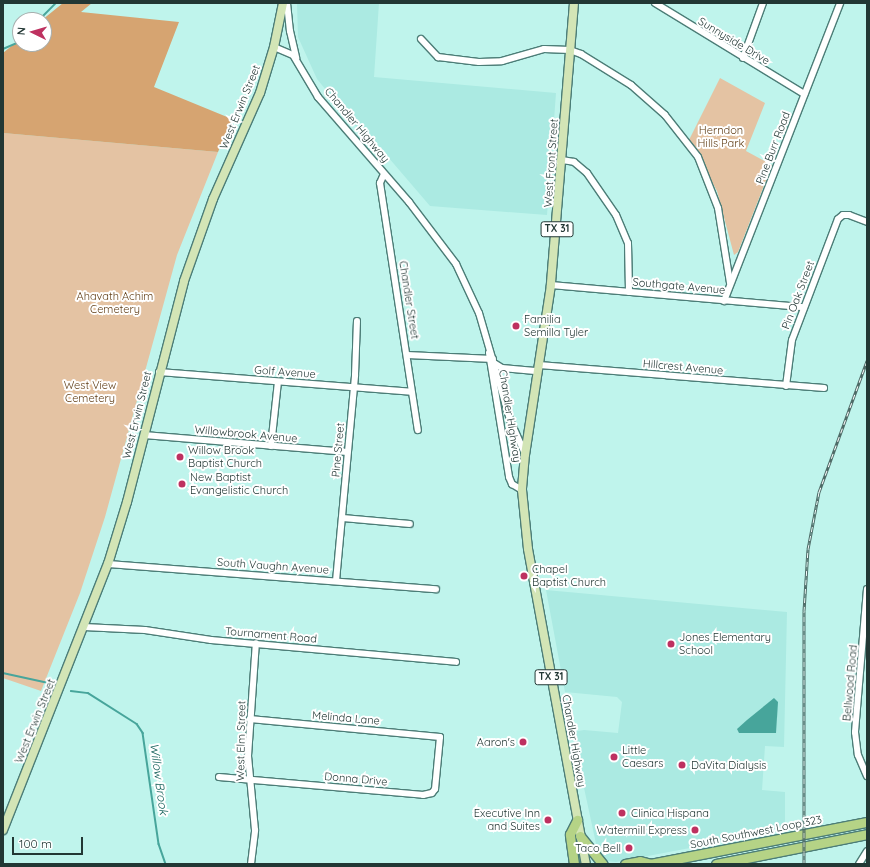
<!DOCTYPE html>
<style>
body{margin:0}
#map{position:relative;width:870px;height:867px;overflow:hidden;background:#bff4ec;font-family:Quicksand,sans-serif}
div>[style]{position:absolute}
.built>*{inset:0;background:#abeae2}
.green>*{inset:0;background:#e4c3a3}
.forest>*{inset:0;background:#d6a471}
.water>*{inset:0;background:#47a59b}
.stream>*{height:1.5px;margin:-0.75px;padding:0 0.75px;transform-origin:0.75px;border-radius:0.75px;background:#47a59b}
.roads{filter:drop-shadow(1px 0 #4c7d77) drop-shadow(-1px 0 #4c7d77) drop-shadow(0 1px #4c7d77) drop-shadow(0 -1px #4c7d77)}
.minor>*{height:6px;margin:-3px;padding:0 3px;transform-origin:3px;border-radius:3px;background:#fff}
.major>*{height:8px;margin:-4px;padding:0 4px;transform-origin:4px;border-radius:4px;background:#d3e5b6}
.highway>*{height:9px;margin:-4.5px;padding:0 4.5px;transform-origin:4.5px;border-radius:4.5px;background:#b5d386}
.rail>*{height:3px;margin-top:-1.5px;transform-origin:0;background:repeating-linear-gradient(90deg,#fff 0 4.5px,#4e6b67 0 9px);box-sizing:border-box;border-block:1px solid #4e6b67}
.dots>*{width:11px;height:11px;translate:-50% -50%;box-sizing:border-box;border:2px solid #fff;border-radius:50%}
span{translate:-50% -50%;white-space:nowrap;text-align:center;line-height:1.15;-webkit-text-stroke:4px #fff;paint-order:stroke}
.shield-label span{padding:1px 3px;background:#fff;border:1px solid;border-radius:3px;-webkit-text-stroke-width:0}
.shield-label{font-size:10px;color:#223734;font-weight:700}
.street-label{font-size:11px;color:#223734}
.park-label{font-size:11px;color:#634019}
.poi-label{font-size:11px;color:#223734}
.left{translate:0 -50%;text-align:left}
.right{translate:-100% -50%;text-align:right}
.water-label{font-size:12px;color:#136059;font-style:italic}
.frame{position:absolute;inset:0;border:4px solid #223734;pointer-events:none}
.north{position:absolute;left:12px;top:12px;width:40px;height:40px;box-sizing:border-box;background:#fff;border:1px solid #a7afae;border-radius:50%;rotate:275deg;font-size:11px;font-weight:700;line-height:16px;text-align:center;color:#223734}
.north::after{content:'';display:block;margin:auto;width:14px;height:18px;background:#be3160;clip-path:polygon(50% 0,100% 100%,50% 72%,0 100%)}
.scale{position:absolute;left:12px;top:837px;width:71px;height:18px;box-sizing:border-box;border:2px solid #223734;border-top:0;padding-left:5px;font-size:12px;line-height:14px;white-space:nowrap;color:#223734;-webkit-text-stroke:3px #fff;paint-order:stroke}
</style>
<div id="map">
<div class="built">
<i style="clip-path:polygon(297px 3px,379px 3px,374px 77px,556px 93px,547px 215px,430px 206px,370px 136px,358px 129px,317px 79px,298px 37px)"></i>
<i style="clip-path:polygon(546px 590px,787px 612px,784px 747px,765px 746px,762px 790px,785px 792px,785px 830px,616px 862px,606px 861px,598px 853px,572px 732px,584px 730px,618px 733px,622px 702px,617px 697px,565px 692px)"></i>
</div>
<div class="green">
<i style="clip-path:polygon(720px 78px,765px 103px,746px 151px,772px 165px,738px 252px,734px 255px,717px 191px,689px 140px)"></i>
<i style="clip-path:polygon(3px 133px,218px 152px,177px 255px,105px 517px,80px 593px,41px 691px,3px 678px)"></i>
</div>
<div class="forest">
<i style="clip-path:polygon(63px 3px,92px 3px,81px 12px,179px 22px,154px 87px,232px 119px,218px 152px,3px 133px,3px 53px,20px 39px,20px 44px,44px 44px,42px 20px)"></i>
</div>
<div class="water">
<i style="clip-path:polygon(774px 698px,778px 702px,776px 733px,739px 733px,737px 729px,747px 720px)"></i>
</div>
<div class="stream">
<i style="left:39px;top:20px;width:24px;rotate:-45deg"></i>
<i style="left:3px;top:49px;width:15px;rotate:-23deg"></i>
<i style="left:17px;top:43px;width:16px;rotate:-79deg"></i>
<i style="left:3px;top:673px;width:51px;rotate:12.4deg"></i>
<i style="left:71px;top:691px;width:17px;rotate:7deg"></i>
<i style="left:88px;top:693px;width:58px;rotate:32.3deg"></i>
<i style="left:137px;top:724px;width:11px;rotate:56deg"></i>
<i style="left:143px;top:733px;width:112px;rotate:81.8deg"></i>
<i style="left:159px;top:844px;width:21px;rotate:71deg"></i>
</div>
<div class="roads">
<div class="minor">
<i style="left:287px;top:3px;width:28px;rotate:84deg"></i>
<i style="left:290px;top:31px;width:28px;rotate:77deg"></i>
<i style="left:655px;top:3px;width:175px;rotate:31.4deg"></i>
<i style="left:421px;top:39px;width:25px;rotate:47deg"></i>
<i style="left:438px;top:57px;width:41px;rotate:7deg"></i>
<i style="left:479px;top:62px;width:23px;rotate:-2deg"></i>
<i style="left:502px;top:61px;width:44px;rotate:-15.9deg"></i>
<i style="left:544px;top:49px;width:26px;rotate:2deg"></i>
<i style="left:570px;top:50px;width:12px;rotate:20deg"></i>
<i style="left:581px;top:54px;width:59px;rotate:31.8deg"></i>
<i style="left:631px;top:85px;width:45px;rotate:41.4deg"></i>
<i style="left:665px;top:115px;width:53px;rotate:51.8deg"></i>
<i style="left:698px;top:157px;width:55px;rotate:68.6deg"></i>
<i style="left:718px;top:208px;width:76px;rotate:80.9deg"></i>
<i style="left:274px;top:47px;width:21px;rotate:23deg"></i>
<i style="left:293px;top:55px;width:49px;rotate:59.2deg"></i>
<i style="left:318px;top:97px;width:139px;rotate:49.1deg"></i>
<i style="left:409px;top:202px;width:78px;rotate:52.8deg"></i>
<i style="left:456px;top:264px;width:54px;rotate:64.9deg"></i>
<i style="left:479px;top:313px;width:111px;rotate:73.8deg"></i>
<i style="left:510px;top:420px;width:37px;rotate:66deg"></i>
<i style="left:743px;top:58px;width:59px;rotate:-70deg"></i>
<i style="left:562px;top:160px;width:12px;rotate:9deg"></i>
<i style="left:574px;top:162px;width:17px;rotate:40deg"></i>
<i style="left:587px;top:173px;width:51px;rotate:55.4deg"></i>
<i style="left:616px;top:215px;width:30px;rotate:67deg"></i>
<i style="left:628px;top:243px;width:49px;rotate:88.8deg"></i>
<i style="left:384px;top:174px;width:10px;rotate:114deg"></i>
<i style="left:380px;top:183px;width:250px;rotate:81.3deg"></i>
<i style="left:551px;top:285px;width:254px;rotate:5deg"></i>
<i style="left:724px;top:301px;width:320px;rotate:-68.7deg"></i>
<i style="left:489px;top:353px;width:126px;rotate:80.8deg"></i>
<i style="left:509px;top:477px;width:8px;rotate:67deg"></i>
<i style="left:512px;top:484px;width:12px;rotate:31deg"></i>
<i style="left:407px;top:355px;width:86px;rotate:2.7deg"></i>
<i style="left:494px;top:363px;width:9px;rotate:32deg"></i>
<i style="left:502px;top:368px;width:36px;rotate:5deg"></i>
<i style="left:539px;top:365px;width:286px;rotate:4.6deg"></i>
<i style="left:159px;top:372px;width:253px;rotate:4.5deg"></i>
<i style="left:786px;top:386px;width:46px;rotate:-82.6deg"></i>
<i style="left:792px;top:340px;width:129px;rotate:-69.2deg"></i>
<i style="left:838px;top:219px;width:6px;rotate:-39deg"></i>
<i style="left:843px;top:215px;width:6px"></i>
<i style="left:849px;top:215px;width:19px;rotate:21deg"></i>
<i style="left:144px;top:435px;width:204px;rotate:4.8deg"></i>
<i style="left:271px;top:446px;width:64px;rotate:-83.8deg"></i>
<i style="left:343px;top:518px;width:67px;rotate:5.1deg"></i>
<i style="left:108px;top:564px;width:329px;rotate:4.4deg"></i>
<i style="left:336px;top:581px;width:207px;rotate:-84.7deg"></i>
<i style="left:355px;top:375px;width:54px;rotate:-87.9deg"></i>
<i style="left:867px;top:589px;width:144px;rotate:94.8deg"></i>
<i style="left:855px;top:732px;width:23px;rotate:83deg"></i>
<i style="left:858px;top:755px;width:23px;rotate:67deg"></i>
<i style="left:84px;top:627px;width:61px;rotate:2.8deg"></i>
<i style="left:145px;top:630px;width:67px;rotate:8.6deg"></i>
<i style="left:211px;top:640px;width:246px;rotate:5.1deg"></i>
<i style="left:219px;top:777px;width:205px;rotate:5deg"></i>
<i style="left:423px;top:795px;width:9px;rotate:-13deg"></i>
<i style="left:432px;top:793px;width:5px;rotate:-53deg"></i>
<i style="left:435px;top:789px;width:52px;rotate:-84.5deg"></i>
<i style="left:440px;top:737px;width:191px;rotate:-174.6deg"></i>
<i style="left:251px;top:864px;width:34px;rotate:-83deg"></i>
<i style="left:255px;top:830px;width:74px;rotate:-95.4deg"></i>
<i style="left:248px;top:756px;width:113px;rotate:-86deg"></i>
<i style="left:859px;top:864px;width:15px;rotate:-58deg"></i>
</div>
<div class="major">
<i style="left:574px;top:3px;width:283px;rotate:94.7deg"></i>
<i style="left:551px;top:285px;width:171px;rotate:98.7deg"></i>
<i style="left:525px;top:454px;width:36px;rotate:95deg"></i>
<i style="left:522px;top:490px;width:59px;rotate:84.2deg"></i>
<i style="left:528px;top:549px;width:320px;rotate:79.6deg"></i>
<i style="left:3px;top:830px;width:286px;rotate:-68.5deg"></i>
<i style="left:108px;top:564px;width:65px;rotate:-73deg"></i>
<i style="left:127px;top:502px;width:228px;rotate:-75.5deg"></i>
<i style="left:184px;top:281px;width:87px;rotate:-70.5deg"></i>
<i style="left:213px;top:199px;width:116px;rotate:-66.1deg"></i>
<i style="left:260px;top:93px;width:48px;rotate:-73.1deg"></i>
<i style="left:274px;top:47px;width:45px;rotate:-78.4deg"></i>
</div>
<div class="highway">
<i style="left:580px;top:836px;width:36px;rotate:51deg"></i>
<i style="left:574px;top:864px;width:30px;rotate:-98deg"></i>
<i style="left:570px;top:834px;width:16px;rotate:-63deg"></i>
<i style="left:625px;top:864px;width:15px;rotate:-11deg"></i>
<i style="left:640px;top:861px;width:11px;rotate:15deg"></i>
<i style="left:650px;top:864px;width:221px;rotate:-11deg"></i>
<i style="left:716px;top:864px;width:154px;rotate:-11.2deg"></i>
</div>
</div>
<div class="rail">
<i style="left:804px;top:864px;width:253px;rotate:-90deg"></i>
<i style="left:804px;top:611px;width:62px;rotate:-86.3deg"></i>
<i style="left:808px;top:549px;width:58px;rotate:-79.1deg"></i>
<i style="left:819px;top:492px;width:140px;rotate:-69.9deg"></i>
</div>
<div class="dots">
<i style="left:516px;top:326px;background:#be3160"></i>
<i style="left:180px;top:457px;background:#be3160"></i>
<i style="left:182px;top:484px;background:#be3160"></i>
<i style="left:524px;top:576px;background:#be3160"></i>
<i style="left:671px;top:644px;background:#be3160"></i>
<i style="left:523px;top:742px;background:#be3160"></i>
<i style="left:614px;top:757px;background:#be3160"></i>
<i style="left:682px;top:765px;background:#be3160"></i>
<i style="left:622px;top:813px;background:#be3160"></i>
<i style="left:548px;top:820px;background:#be3160"></i>
<i style="left:695px;top:830px;background:#be3160"></i>
<i style="left:629px;top:848px;background:#be3160"></i>
</div>
<div class="shield-label">
<span style="left:557px;top:229px">TX 31</span>
<span style="left:551px;top:677px">TX 31</span>
</div>
<div class="street-label">
<span style="left:734px;top:41px;rotate:31deg">Sunnyside Drive</span>
<span style="left:240px;top:107px;rotate:-68deg">West Erwin Street</span>
<span style="left:357px;top:125px;rotate:50deg">Chandler Highway</span>
<span style="left:773px;top:148px;rotate:-69deg">Pine Burr Road</span>
<span style="left:551px;top:163px;rotate:-86deg">West Front Street</span>
<span style="left:679px;top:286px;rotate:5deg">Southgate Avenue</span>
<span style="left:798px;top:295px;rotate:-69deg">Pin Oak Street</span>
<span style="left:409px;top:300px;rotate:81deg">Chandler Street</span>
<span style="left:683px;top:367px;rotate:5deg">Hillcrest Avenue</span>
<span style="left:285px;top:372px;rotate:4deg">Golf Avenue</span>
<span style="left:137px;top:415px;rotate:-76deg">West Erwin Street</span>
<span style="left:510px;top:416px;rotate:81deg">Chandler Highway</span>
<span style="left:246px;top:434px;rotate:5deg">Willowbrook Avenue</span>
<span style="left:338px;top:450px;rotate:-85deg">Pine Street</span>
<span style="left:273px;top:566px;rotate:4deg">South Vaughn Avenue</span>
<span style="left:271px;top:635px;rotate:5deg">Tournament Road</span>
<span style="left:850px;top:683px;rotate:-85deg">Bellwood Road</span>
<span style="left:346px;top:718px;rotate:5deg">Melinda Lane</span>
<span style="left:35px;top:721px;rotate:-68deg">West Erwin Street</span>
<span style="left:241px;top:741px;rotate:-89deg">West Elm Street</span>
<span style="left:574px;top:741px;rotate:80deg">Chandler Highway</span>
<span style="left:356px;top:779px;rotate:5deg">Donna Drive</span>
<span style="left:756px;top:832px;rotate:-11deg">South Southwest Loop 323</span>
</div>
<div class="park-label">
<span style="left:721px;top:137px">Herndon<br>Hills Park</span>
<span style="left:115px;top:303px">Ahavath Achim<br>Cemetery</span>
<span style="left:90px;top:392px">West View<br>Cemetery</span>
</div>
<div class="poi-label">
<span class="left" style="left:524px;top:326px">Familia<br>Semilla Tyler</span>
<span class="left" style="left:188px;top:457px">Willow Brook<br>Baptist Church</span>
<span class="left" style="left:190px;top:484px">New Baptist<br>Evangelistic Church</span>
<span class="left" style="left:532px;top:576px">Chapel<br>Baptist Church</span>
<span class="left" style="left:679px;top:644px">Jones Elementary<br>School</span>
<span class="right" style="left:515px;top:742px">Aaron's</span>
<span class="left" style="left:622px;top:757px">Little<br>Caesars</span>
<span class="left" style="left:691px;top:765px">DaVita Dialysis</span>
<span class="left" style="left:631px;top:813px">Clinica Hispana</span>
<span class="right" style="left:540px;top:820px">Executive Inn<br>and Suites</span>
<span class="right" style="left:687px;top:830px">Watermill Express</span>
<span class="right" style="left:621px;top:848px">Taco Bell</span>
</div>
<div class="water-label">
<span style="left:159px;top:779px;rotate:82deg">Willow Brook</span>
</div>
<div class="frame"></div>
<div class="north">N</div>
<div class="scale">100 m</div>
</div>
